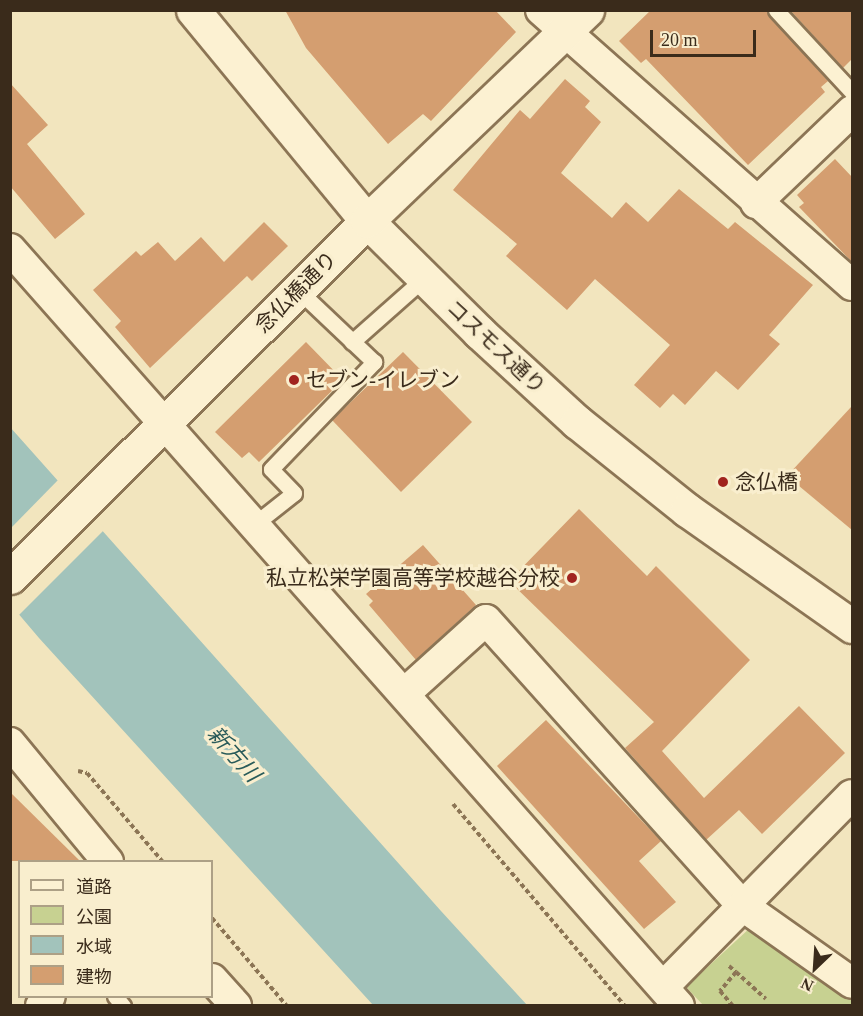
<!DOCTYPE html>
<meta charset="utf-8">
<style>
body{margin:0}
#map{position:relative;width:863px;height:1016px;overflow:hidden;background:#f2e5be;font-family:"Times New Roman","Noto Sans JP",serif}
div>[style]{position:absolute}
.green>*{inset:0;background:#c7d191}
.water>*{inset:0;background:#a2c3bb}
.pier>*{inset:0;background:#f2e5be}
.building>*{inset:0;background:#d49e70}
.path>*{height:4px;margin-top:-2px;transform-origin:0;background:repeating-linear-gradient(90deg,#8c7555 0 4.5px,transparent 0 7.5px)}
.roads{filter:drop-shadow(2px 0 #8c7555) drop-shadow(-2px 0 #8c7555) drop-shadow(0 2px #8c7555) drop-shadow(0 -2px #8c7555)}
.service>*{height:15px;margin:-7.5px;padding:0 7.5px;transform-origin:7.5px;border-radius:7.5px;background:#fcf1d2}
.minor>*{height:30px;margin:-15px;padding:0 15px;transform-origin:15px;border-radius:15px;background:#fcf1d2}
.tertiary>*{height:33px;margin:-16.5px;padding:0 16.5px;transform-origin:16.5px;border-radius:16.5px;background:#fcf1d2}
.dots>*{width:16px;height:16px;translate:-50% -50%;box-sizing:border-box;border:3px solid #f9eece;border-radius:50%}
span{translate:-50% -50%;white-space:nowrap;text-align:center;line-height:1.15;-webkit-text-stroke:6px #f9eece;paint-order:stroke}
.street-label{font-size:21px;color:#3a2b1b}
.poi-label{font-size:21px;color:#3a2b1b}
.left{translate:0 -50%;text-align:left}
.right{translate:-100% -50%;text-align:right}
.water-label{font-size:22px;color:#295b5a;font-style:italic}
.frame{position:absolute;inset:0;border:12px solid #3a2b1b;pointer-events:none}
.legend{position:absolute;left:18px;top:860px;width:195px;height:138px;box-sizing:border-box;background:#f9eece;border:2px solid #ada086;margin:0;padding:8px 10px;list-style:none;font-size:18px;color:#3a2b1b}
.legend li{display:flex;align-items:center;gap:12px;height:30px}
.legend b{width:30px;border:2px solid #ada086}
.north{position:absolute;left:785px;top:938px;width:60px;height:60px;-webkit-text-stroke:4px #f9eece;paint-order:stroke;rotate:205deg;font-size:16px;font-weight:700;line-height:24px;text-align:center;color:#3a2b1b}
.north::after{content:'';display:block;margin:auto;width:21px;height:27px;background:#3a2b1b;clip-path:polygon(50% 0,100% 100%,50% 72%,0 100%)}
.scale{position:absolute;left:650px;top:30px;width:106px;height:27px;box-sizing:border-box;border:3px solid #3a2b1b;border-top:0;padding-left:8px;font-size:18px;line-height:21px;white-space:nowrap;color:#3a2b1b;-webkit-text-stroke:4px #f9eece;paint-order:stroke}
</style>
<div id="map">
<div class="green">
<i style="clip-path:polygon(751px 927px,852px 994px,852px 1005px,703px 1005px,686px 987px)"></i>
</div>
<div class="water">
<i style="clip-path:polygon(10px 427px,441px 911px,527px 1005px,373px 1005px,39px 638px,11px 605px)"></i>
</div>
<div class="pier">
<i style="clip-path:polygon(60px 478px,105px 529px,17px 617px,10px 610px,11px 528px)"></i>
</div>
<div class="building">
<i style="clip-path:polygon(285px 10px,495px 10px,516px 32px,431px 121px,423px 114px,388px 144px,306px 48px)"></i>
<i style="clip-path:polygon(651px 10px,766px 10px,828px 81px,821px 87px,825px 92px,748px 165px,646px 59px,641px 63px,619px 41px)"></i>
<i style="clip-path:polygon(790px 10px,852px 10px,852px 59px,843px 68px)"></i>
<i style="clip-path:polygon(565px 79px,590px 101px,585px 107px,601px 122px,561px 173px,612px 218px,626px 202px,648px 222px,679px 189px,728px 229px,735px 222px,813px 285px,769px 335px,780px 344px,738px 390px,716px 371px,685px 405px,673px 394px,660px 408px,634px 385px,670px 345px,595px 279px,567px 310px,506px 256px,517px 244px,453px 190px,520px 110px,530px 119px)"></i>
<i style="clip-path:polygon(10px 83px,48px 125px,27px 144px,85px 214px,55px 239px,10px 186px)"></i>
<i style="clip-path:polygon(835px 159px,852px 177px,852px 262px,799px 207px,804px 203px,797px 195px)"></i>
<i style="clip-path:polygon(264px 222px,288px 246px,252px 281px,247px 276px,150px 368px,115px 327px,121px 321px,93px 290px,136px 251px,141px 256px,158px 242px,175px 261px,201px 237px,224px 262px)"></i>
<i style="clip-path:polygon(306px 342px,343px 380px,259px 462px,249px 452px,242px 458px,215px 432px)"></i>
<i style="clip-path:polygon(403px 352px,472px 422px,401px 492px,332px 420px)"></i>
<i style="clip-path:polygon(852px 406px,852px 530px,787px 476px)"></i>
<i style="clip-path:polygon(579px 509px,647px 576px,656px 566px,750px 660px,662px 751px,704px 798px,799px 706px,845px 753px,762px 834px,739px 810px,706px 840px,625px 748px,654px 722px,509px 581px)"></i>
<i style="clip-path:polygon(423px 545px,476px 605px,416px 660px,369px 605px,373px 601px,366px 594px)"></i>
<i style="clip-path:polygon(546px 720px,661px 841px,639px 861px,676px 902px,644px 929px,497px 766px)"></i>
<i style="clip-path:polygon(10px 792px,80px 861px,10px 861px)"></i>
</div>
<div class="path">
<i style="left:78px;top:771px;width:9px;rotate:13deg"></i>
<i style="left:87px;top:773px;width:117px;rotate:49.5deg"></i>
<i style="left:453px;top:804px;width:265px;rotate:49.6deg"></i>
<i style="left:212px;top:918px;width:116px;rotate:49.6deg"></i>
<i style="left:729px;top:966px;width:9px;rotate:41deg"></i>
<i style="left:736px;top:972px;width:25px;rotate:130deg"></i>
<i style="left:720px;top:991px;width:20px;rotate:49deg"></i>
<i style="left:736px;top:972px;width:40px;rotate:42deg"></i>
</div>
<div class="roads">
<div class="service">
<i style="left:776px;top:10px;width:112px;rotate:47.2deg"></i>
<i style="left:352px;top:342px;width:96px;rotate:-41.6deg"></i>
<i style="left:256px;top:523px;width:48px;rotate:-38.3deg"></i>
<i style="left:294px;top:493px;width:33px;rotate:-134deg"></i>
<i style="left:271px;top:469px;width:149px;rotate:-46.1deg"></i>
<i style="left:374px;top:362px;width:105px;rotate:-136.5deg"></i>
<i style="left:115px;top:996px;width:13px;rotate:51deg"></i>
</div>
<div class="minor">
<i style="left:541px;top:10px;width:415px;rotate:41.5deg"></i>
<i style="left:756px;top:203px;width:133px;rotate:-43.8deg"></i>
<i style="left:10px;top:249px;width:1010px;rotate:48.53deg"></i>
<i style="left:404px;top:694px;width:110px;rotate:-42.1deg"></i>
<i style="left:486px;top:620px;width:385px;rotate:48.1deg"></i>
<i style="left:743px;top:906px;width:133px;rotate:35.2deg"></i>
<i style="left:10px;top:743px;width:154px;rotate:50.5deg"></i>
<i style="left:212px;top:979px;width:36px;rotate:48deg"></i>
<i style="left:663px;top:987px;width:269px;rotate:-45.5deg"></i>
<i style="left:41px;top:1006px;width:13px;rotate:-48deg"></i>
</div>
<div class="tertiary">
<i style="left:193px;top:10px;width:273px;rotate:50.5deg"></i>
<i style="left:367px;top:221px;width:158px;rotate:44.7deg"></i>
<i style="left:479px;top:332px;width:133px;rotate:42.6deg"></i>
<i style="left:577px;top:422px;width:141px;rotate:38.7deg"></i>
<i style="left:687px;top:510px;width:202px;rotate:35.1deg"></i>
<i style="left:10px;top:577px;width:504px;rotate:-44.92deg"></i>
<i style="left:367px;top:221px;width:305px;rotate:-43.8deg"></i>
</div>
</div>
<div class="dots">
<i style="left:294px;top:380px;background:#a1241f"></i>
<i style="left:723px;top:482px;background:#a1241f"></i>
<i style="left:572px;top:578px;background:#a1241f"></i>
</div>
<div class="street-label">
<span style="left:296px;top:292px;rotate:-45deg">念仏橋通り</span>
<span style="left:496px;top:347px;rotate:43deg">コスモス通り</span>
</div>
<div class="poi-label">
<span class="left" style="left:306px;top:380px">セブン-イレブン</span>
<span class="left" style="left:735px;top:482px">念仏橋</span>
<span class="right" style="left:560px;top:578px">私立松栄学園高等学校越谷分校</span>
</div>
<div class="water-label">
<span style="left:234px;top:754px;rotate:48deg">新方川</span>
</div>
<div class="frame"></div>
<ul class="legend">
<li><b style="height:8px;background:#fcf1d2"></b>道路</li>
<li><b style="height:16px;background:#c7d191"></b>公園</li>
<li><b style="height:16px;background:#a2c3bb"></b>水域</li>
<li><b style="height:16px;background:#d49e70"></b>建物</li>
</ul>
<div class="north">N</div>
<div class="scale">20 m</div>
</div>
